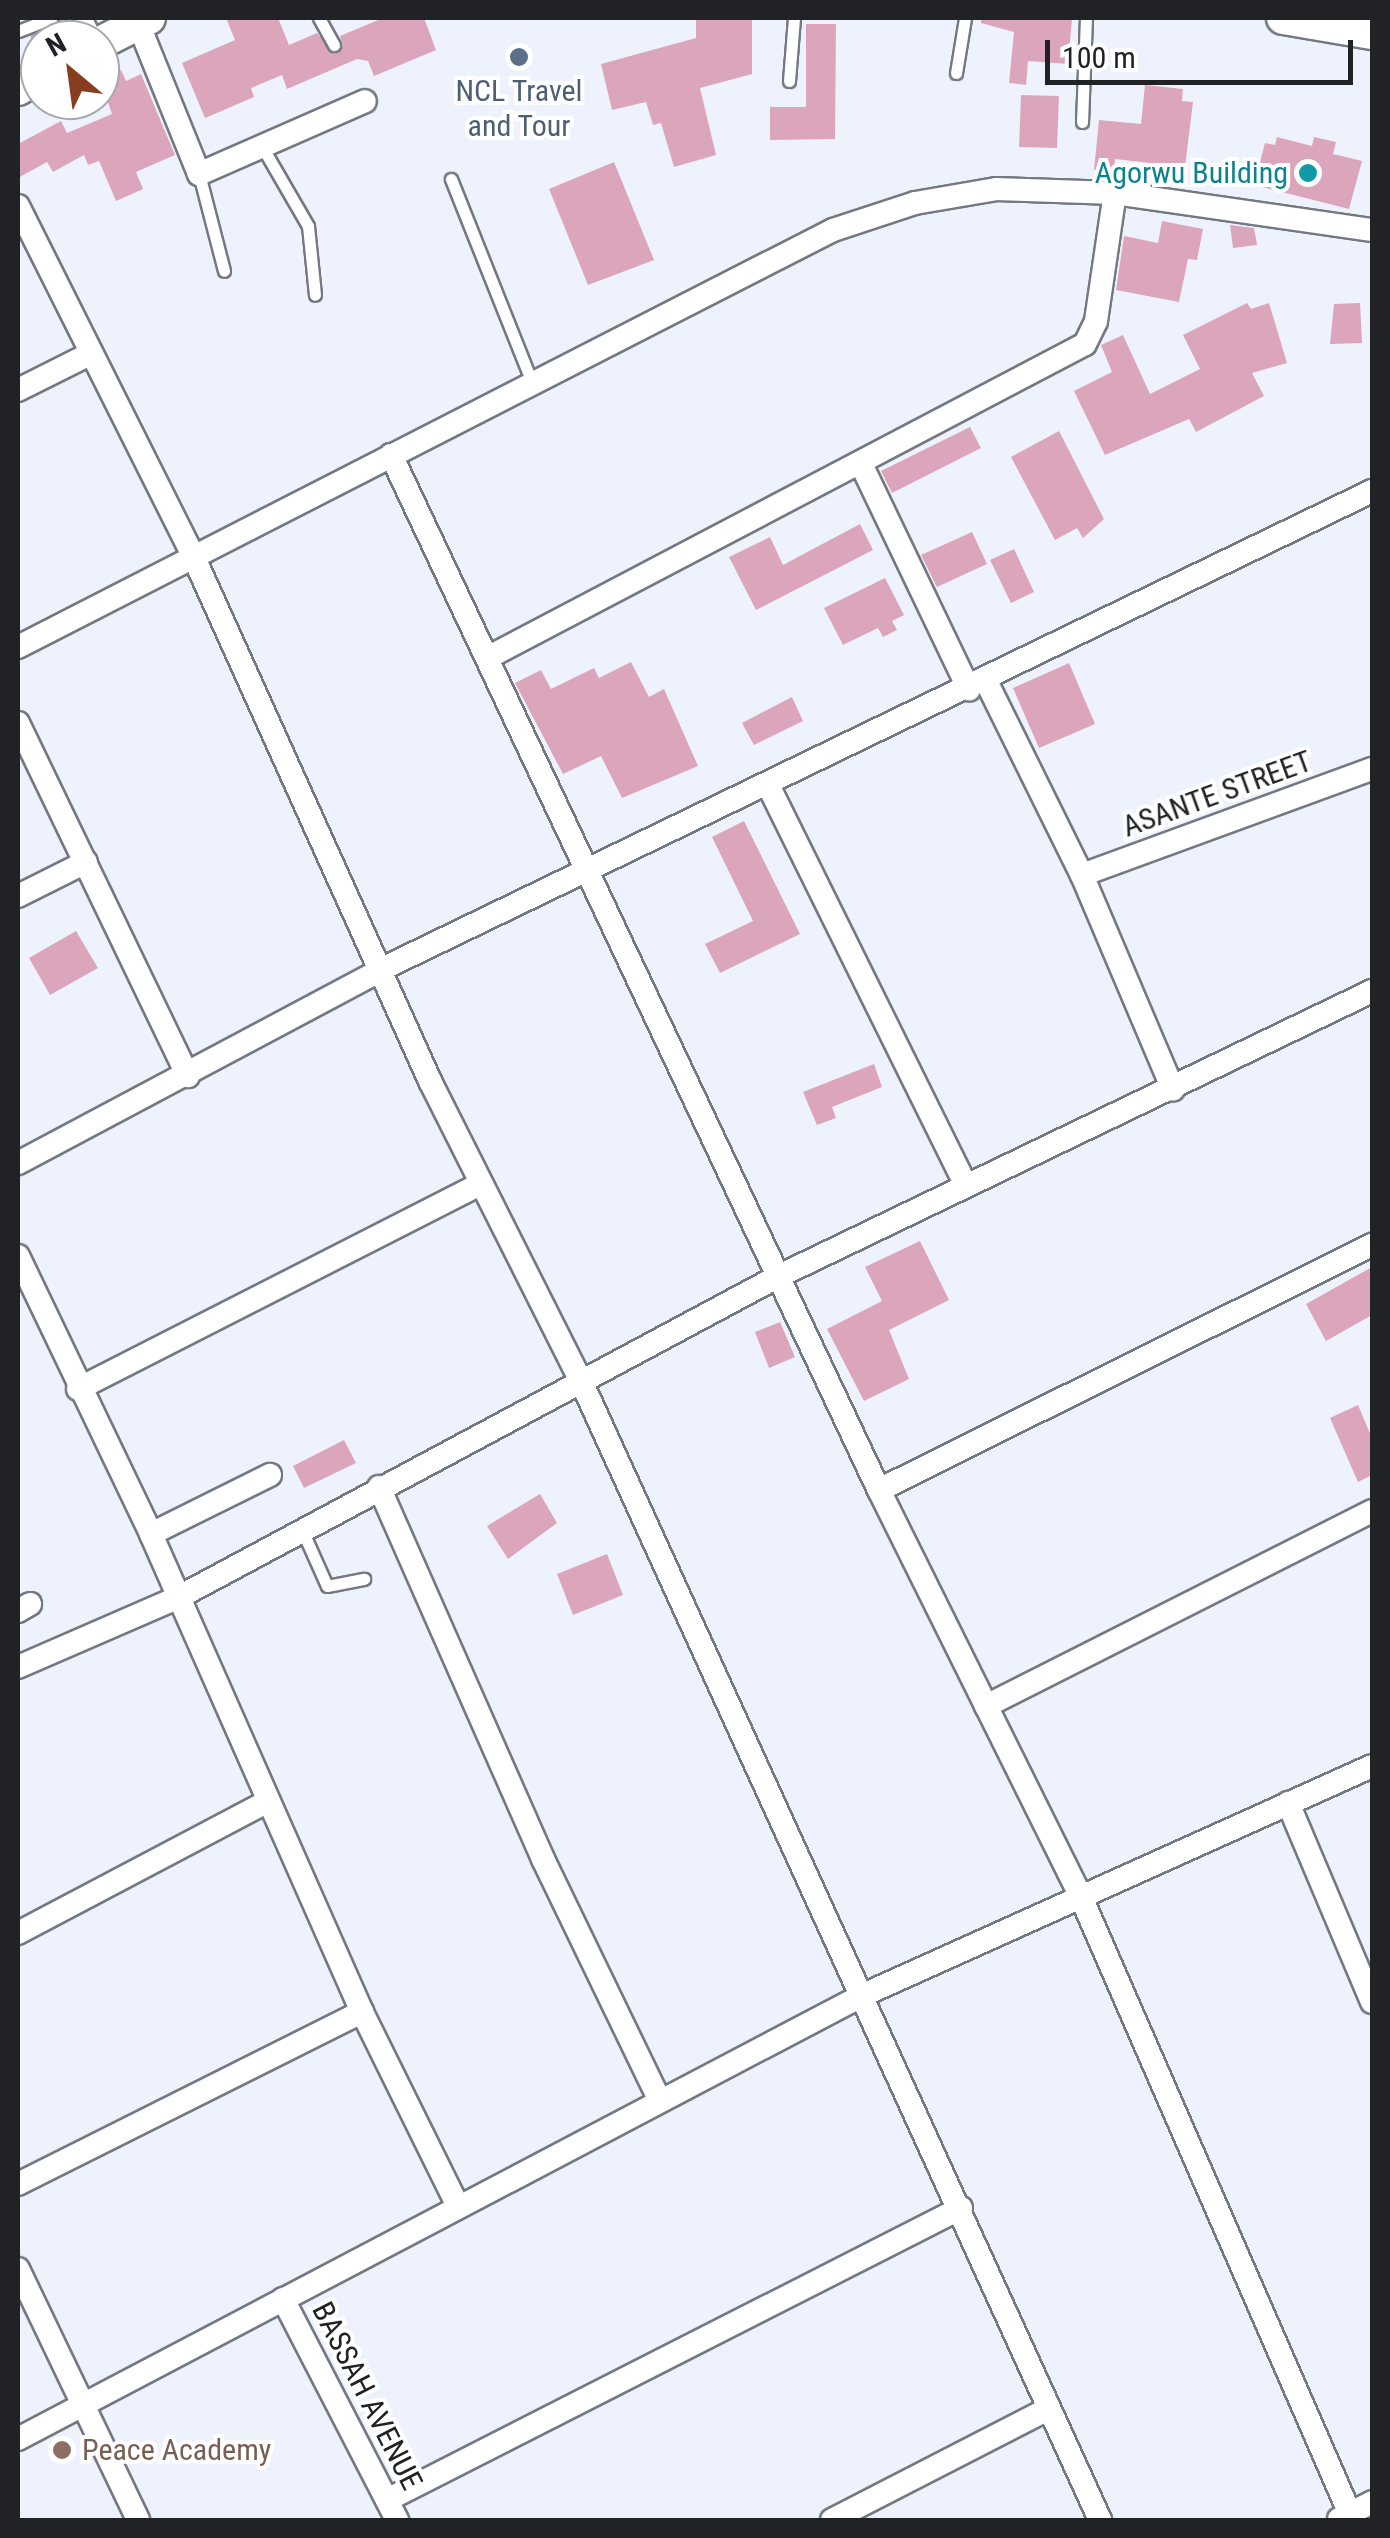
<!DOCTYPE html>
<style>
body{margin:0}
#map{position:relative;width:1390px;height:2538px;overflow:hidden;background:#eef2fd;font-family:"Roboto Condensed",sans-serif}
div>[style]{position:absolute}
.building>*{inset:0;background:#dba6bc}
.roads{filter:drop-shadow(2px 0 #747881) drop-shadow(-2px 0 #747881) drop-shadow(0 2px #747881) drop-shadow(0 -2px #747881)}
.lane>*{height:11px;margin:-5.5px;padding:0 5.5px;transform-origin:5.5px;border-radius:5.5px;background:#fff}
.street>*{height:22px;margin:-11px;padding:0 11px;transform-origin:11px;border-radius:11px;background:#fff}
.secondary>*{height:32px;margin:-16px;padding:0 16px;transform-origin:16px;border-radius:16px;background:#fff}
.dots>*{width:28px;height:28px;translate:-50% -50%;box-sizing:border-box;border:5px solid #fff;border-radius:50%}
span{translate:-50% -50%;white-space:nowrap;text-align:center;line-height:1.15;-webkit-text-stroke:8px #fff;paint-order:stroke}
.service-label{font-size:30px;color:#4e5e75}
.culture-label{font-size:30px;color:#0d838f}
.right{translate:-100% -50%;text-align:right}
.street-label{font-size:30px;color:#212226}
.education-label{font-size:30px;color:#785e54}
.left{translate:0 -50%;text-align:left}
.frame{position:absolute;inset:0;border:20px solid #212226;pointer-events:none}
.north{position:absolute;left:20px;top:20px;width:100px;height:100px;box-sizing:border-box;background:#fff;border:2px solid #a6a7a8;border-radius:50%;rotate:331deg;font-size:28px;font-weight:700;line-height:40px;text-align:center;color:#212226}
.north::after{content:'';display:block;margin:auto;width:35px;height:45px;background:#873e20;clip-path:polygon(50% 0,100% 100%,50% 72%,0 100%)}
.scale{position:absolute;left:1045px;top:40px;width:308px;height:45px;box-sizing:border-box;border:5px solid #212226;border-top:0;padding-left:12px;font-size:30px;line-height:35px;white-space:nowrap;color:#212226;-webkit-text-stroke:8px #fff;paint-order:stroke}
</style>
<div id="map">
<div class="building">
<i style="clip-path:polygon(61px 18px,69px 36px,32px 40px,30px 36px)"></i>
<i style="clip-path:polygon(226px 18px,278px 18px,289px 45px,317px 33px,335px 54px,343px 46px,340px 36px,383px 18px,424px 18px,436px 50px,374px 76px,368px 61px,357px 59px,287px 89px,282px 75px,251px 88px,254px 97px,205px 118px,182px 63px,235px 40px)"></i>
<i style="clip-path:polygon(696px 18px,752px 18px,752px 74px,700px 88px,716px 155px,674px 167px,661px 123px,653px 125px,646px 102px,612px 110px,601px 64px,696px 38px)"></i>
<i style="clip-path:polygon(981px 18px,1072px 18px,1068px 64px,1028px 61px,1026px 85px,1009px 83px,1014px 32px,981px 23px)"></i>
<i style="clip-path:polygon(806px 24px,836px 24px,835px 139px,770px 140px,770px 107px,806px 107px)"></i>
<i style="clip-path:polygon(121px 70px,126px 81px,141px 74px,175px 155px,136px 172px,143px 189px,116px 201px,99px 161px,88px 165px,84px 155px,53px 172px,47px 162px,18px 178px,18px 144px,61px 121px,67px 133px,112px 114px,100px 79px)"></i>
<i style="clip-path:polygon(1145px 85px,1183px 89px,1182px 101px,1193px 102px,1185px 167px,1115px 159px,1114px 172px,1094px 170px,1099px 120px,1141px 124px)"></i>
<i style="clip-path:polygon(1021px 95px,1059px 96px,1057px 148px,1019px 147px)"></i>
<i style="clip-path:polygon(1277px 137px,1312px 146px,1314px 137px,1336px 142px,1333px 154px,1362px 161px,1349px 209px,1254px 185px,1265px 143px,1275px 145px)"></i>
<i style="clip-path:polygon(614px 162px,654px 260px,588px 285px,549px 189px)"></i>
<i style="clip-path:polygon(1162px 221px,1203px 229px,1197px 260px,1188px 259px,1179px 302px,1116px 290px,1124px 236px,1158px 243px)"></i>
<i style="clip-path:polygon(1230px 225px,1254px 228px,1257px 245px,1233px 248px)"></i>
<i style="clip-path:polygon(1247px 303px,1251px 309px,1269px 303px,1287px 363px,1252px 373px,1264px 396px,1196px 432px,1189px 419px,1105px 455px,1074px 391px,1112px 372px,1101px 345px,1123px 335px,1150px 394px,1200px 369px,1183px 335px)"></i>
<i style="clip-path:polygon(1360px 303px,1362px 343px,1330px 344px,1334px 304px)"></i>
<i style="clip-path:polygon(970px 427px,981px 448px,892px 493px,881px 471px)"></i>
<i style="clip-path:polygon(1059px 431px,1104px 519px,1083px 538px,1077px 528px,1055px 540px,1011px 457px)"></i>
<i style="clip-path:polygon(860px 524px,873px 550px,756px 610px,729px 557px,770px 537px,783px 565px)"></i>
<i style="clip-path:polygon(972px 532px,987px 564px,937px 587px,921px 555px)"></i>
<i style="clip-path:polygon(1014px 549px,1034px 592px,1011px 603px,990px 560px)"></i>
<i style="clip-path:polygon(885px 578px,904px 615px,892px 621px,897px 630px,883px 637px,878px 628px,843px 645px,824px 608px)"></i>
<i style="clip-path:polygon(631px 662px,649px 697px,664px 689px,698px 766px,622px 798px,601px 756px,563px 774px,515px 683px,541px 670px,551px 689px,594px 668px,599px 678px)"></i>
<i style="clip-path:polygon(1069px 663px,1095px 724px,1039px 748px,1013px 688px)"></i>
<i style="clip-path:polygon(792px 697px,803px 721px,754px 745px,742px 723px)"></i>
<i style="clip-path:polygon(744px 821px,800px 934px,720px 973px,705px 944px,753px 921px,712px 837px)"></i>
<i style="clip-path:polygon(76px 931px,98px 968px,50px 995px,29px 958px)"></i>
<i style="clip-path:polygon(874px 1064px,882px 1087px,832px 1107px,836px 1118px,817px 1125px,803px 1092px)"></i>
<i style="clip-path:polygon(920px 1241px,949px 1300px,889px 1330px,909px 1379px,864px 1401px,827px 1329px,882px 1301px,865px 1267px)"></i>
<i style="clip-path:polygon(1372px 1267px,1372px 1315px,1326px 1341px,1306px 1304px)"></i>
<i style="clip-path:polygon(780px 1322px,795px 1357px,769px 1368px,755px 1332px)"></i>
<i style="clip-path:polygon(1358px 1405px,1372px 1438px,1372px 1475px,1358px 1482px,1330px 1418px)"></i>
<i style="clip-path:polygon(344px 1440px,356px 1463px,304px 1488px,293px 1466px)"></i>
<i style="clip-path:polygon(540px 1494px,557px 1523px,508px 1559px,487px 1526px)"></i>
<i style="clip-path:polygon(607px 1554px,623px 1595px,573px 1615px,557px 1574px)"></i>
</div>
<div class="roads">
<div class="lane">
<i style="left:319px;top:18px;width:31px;rotate:61deg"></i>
<i style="left:18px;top:31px;width:36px;rotate:-21deg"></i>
<i style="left:956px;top:73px;width:56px;rotate:-80.7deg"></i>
<i style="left:789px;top:81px;width:63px;rotate:-85.5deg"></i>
<i style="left:1082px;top:122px;width:104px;rotate:-87.8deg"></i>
<i style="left:264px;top:150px;width:88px;rotate:59.9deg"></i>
<i style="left:308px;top:226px;width:69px;rotate:84.2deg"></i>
<i style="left:199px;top:174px;width:100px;rotate:75.5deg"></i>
<i style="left:451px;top:179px;width:219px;rotate:68.3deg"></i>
<i style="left:302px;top:1530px;width:61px;rotate:65.9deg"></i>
<i style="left:327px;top:1586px;width:38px;rotate:-11deg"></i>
</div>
<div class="street">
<i style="left:80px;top:18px;width:25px;rotate:63deg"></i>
<i style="left:138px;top:23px;width:163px;rotate:68deg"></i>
<i style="left:199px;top:174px;width:181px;rotate:-23.7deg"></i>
<i style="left:18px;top:206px;width:396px;rotate:63.4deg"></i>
<i style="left:195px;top:560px;width:572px;rotate:65.72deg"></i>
<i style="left:430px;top:1081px;width:336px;rotate:63.3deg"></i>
<i style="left:581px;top:1381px;width:1252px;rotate:65.5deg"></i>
<i style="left:18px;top:390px;width:80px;rotate:-26.6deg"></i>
<i style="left:391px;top:455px;width:1144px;rotate:64.76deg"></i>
<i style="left:879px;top:1490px;width:454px;rotate:63.6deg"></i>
<i style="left:1081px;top:1897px;width:673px;rotate:66.44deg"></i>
<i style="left:861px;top:464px;width:250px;rotate:64.4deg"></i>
<i style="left:18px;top:647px;width:915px;rotate:-27.1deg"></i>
<i style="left:833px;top:230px;width:86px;rotate:-18.2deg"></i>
<i style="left:915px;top:203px;width:82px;rotate:-9.8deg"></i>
<i style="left:996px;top:189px;width:119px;rotate:1.9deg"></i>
<i style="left:1115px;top:193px;width:260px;rotate:8.2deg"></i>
<i style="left:487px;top:658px;width:675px;rotate:-27.7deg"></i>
<i style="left:1085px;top:344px;width:25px;rotate:-64deg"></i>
<i style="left:1096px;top:321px;width:129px;rotate:-81.6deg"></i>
<i style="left:986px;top:681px;width:216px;rotate:63.7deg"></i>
<i style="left:1082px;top:875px;width:233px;rotate:67deg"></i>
<i style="left:18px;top:723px;width:392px;rotate:64.3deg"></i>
<i style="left:768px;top:785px;width:446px;rotate:63.7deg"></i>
<i style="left:1082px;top:875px;width:309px;rotate:-20.1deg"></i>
<i style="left:18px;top:896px;width:76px;rotate:-26.6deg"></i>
<i style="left:18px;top:1163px;width:415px;rotate:-28deg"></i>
<i style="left:384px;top:968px;width:1097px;rotate:-25.77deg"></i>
<i style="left:18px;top:1256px;width:308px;rotate:64.4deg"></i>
<i style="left:151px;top:1534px;width:522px;rotate:66.18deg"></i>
<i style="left:362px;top:2012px;width:214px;rotate:63.7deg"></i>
<i style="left:78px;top:1389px;width:451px;rotate:-27deg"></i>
<i style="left:379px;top:1487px;width:407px;rotate:66.2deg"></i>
<i style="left:543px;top:1859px;width:267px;rotate:64.2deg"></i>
<i style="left:879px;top:1490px;width:551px;rotate:-26.43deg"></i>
<i style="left:151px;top:1534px;width:133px;rotate:-26.4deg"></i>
<i style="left:18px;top:1611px;width:14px;rotate:-30deg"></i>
<i style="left:18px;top:1667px;width:176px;rotate:-23.5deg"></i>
<i style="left:179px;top:1597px;width:678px;rotate:-28.15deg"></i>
<i style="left:777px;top:1277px;width:660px;rotate:-25.67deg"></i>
<i style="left:986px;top:1706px;width:432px;rotate:-26.8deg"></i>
<i style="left:1288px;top:1803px;width:216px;rotate:67.1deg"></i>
<i style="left:18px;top:1933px;width:283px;rotate:-27.8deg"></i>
<i style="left:18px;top:2184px;width:385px;rotate:-26.6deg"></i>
<i style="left:18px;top:2269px;width:278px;rotate:64.4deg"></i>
<i style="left:283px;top:2299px;width:249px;rotate:62.7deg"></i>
<i style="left:18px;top:2439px;width:952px;rotate:-27.72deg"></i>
<i style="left:861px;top:1996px;width:560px;rotate:-24.23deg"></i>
<i style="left:387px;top:2500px;width:644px;rotate:-26.96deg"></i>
<i style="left:1339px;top:2519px;width:37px;rotate:-27deg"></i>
<i style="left:832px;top:2520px;width:243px;rotate:-27.2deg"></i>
</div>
<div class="secondary">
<i style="left:1283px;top:18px;width:90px;rotate:9.6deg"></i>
<i style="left:100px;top:43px;width:55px;rotate:-27deg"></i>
<i style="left:18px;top:89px;width:26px;rotate:-31deg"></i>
</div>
</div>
<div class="dots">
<i style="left:519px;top:57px;background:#5c6f8a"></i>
<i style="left:1308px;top:173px;background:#0f9aa8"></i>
<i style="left:62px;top:2450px;background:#8d6e63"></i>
</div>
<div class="service-label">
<span style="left:519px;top:108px">NCL Travel<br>and Tour</span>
</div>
<div class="culture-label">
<span class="right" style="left:1288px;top:173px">Agorwu Building</span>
</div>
<div class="street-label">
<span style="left:1217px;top:794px;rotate:-20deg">ASANTE STREET</span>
<span style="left:367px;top:2396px;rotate:63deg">BASSAH AVENUE</span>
</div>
<div class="education-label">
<span class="left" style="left:82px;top:2450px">Peace Academy</span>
</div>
<div class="frame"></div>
<div class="north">N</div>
<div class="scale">100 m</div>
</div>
